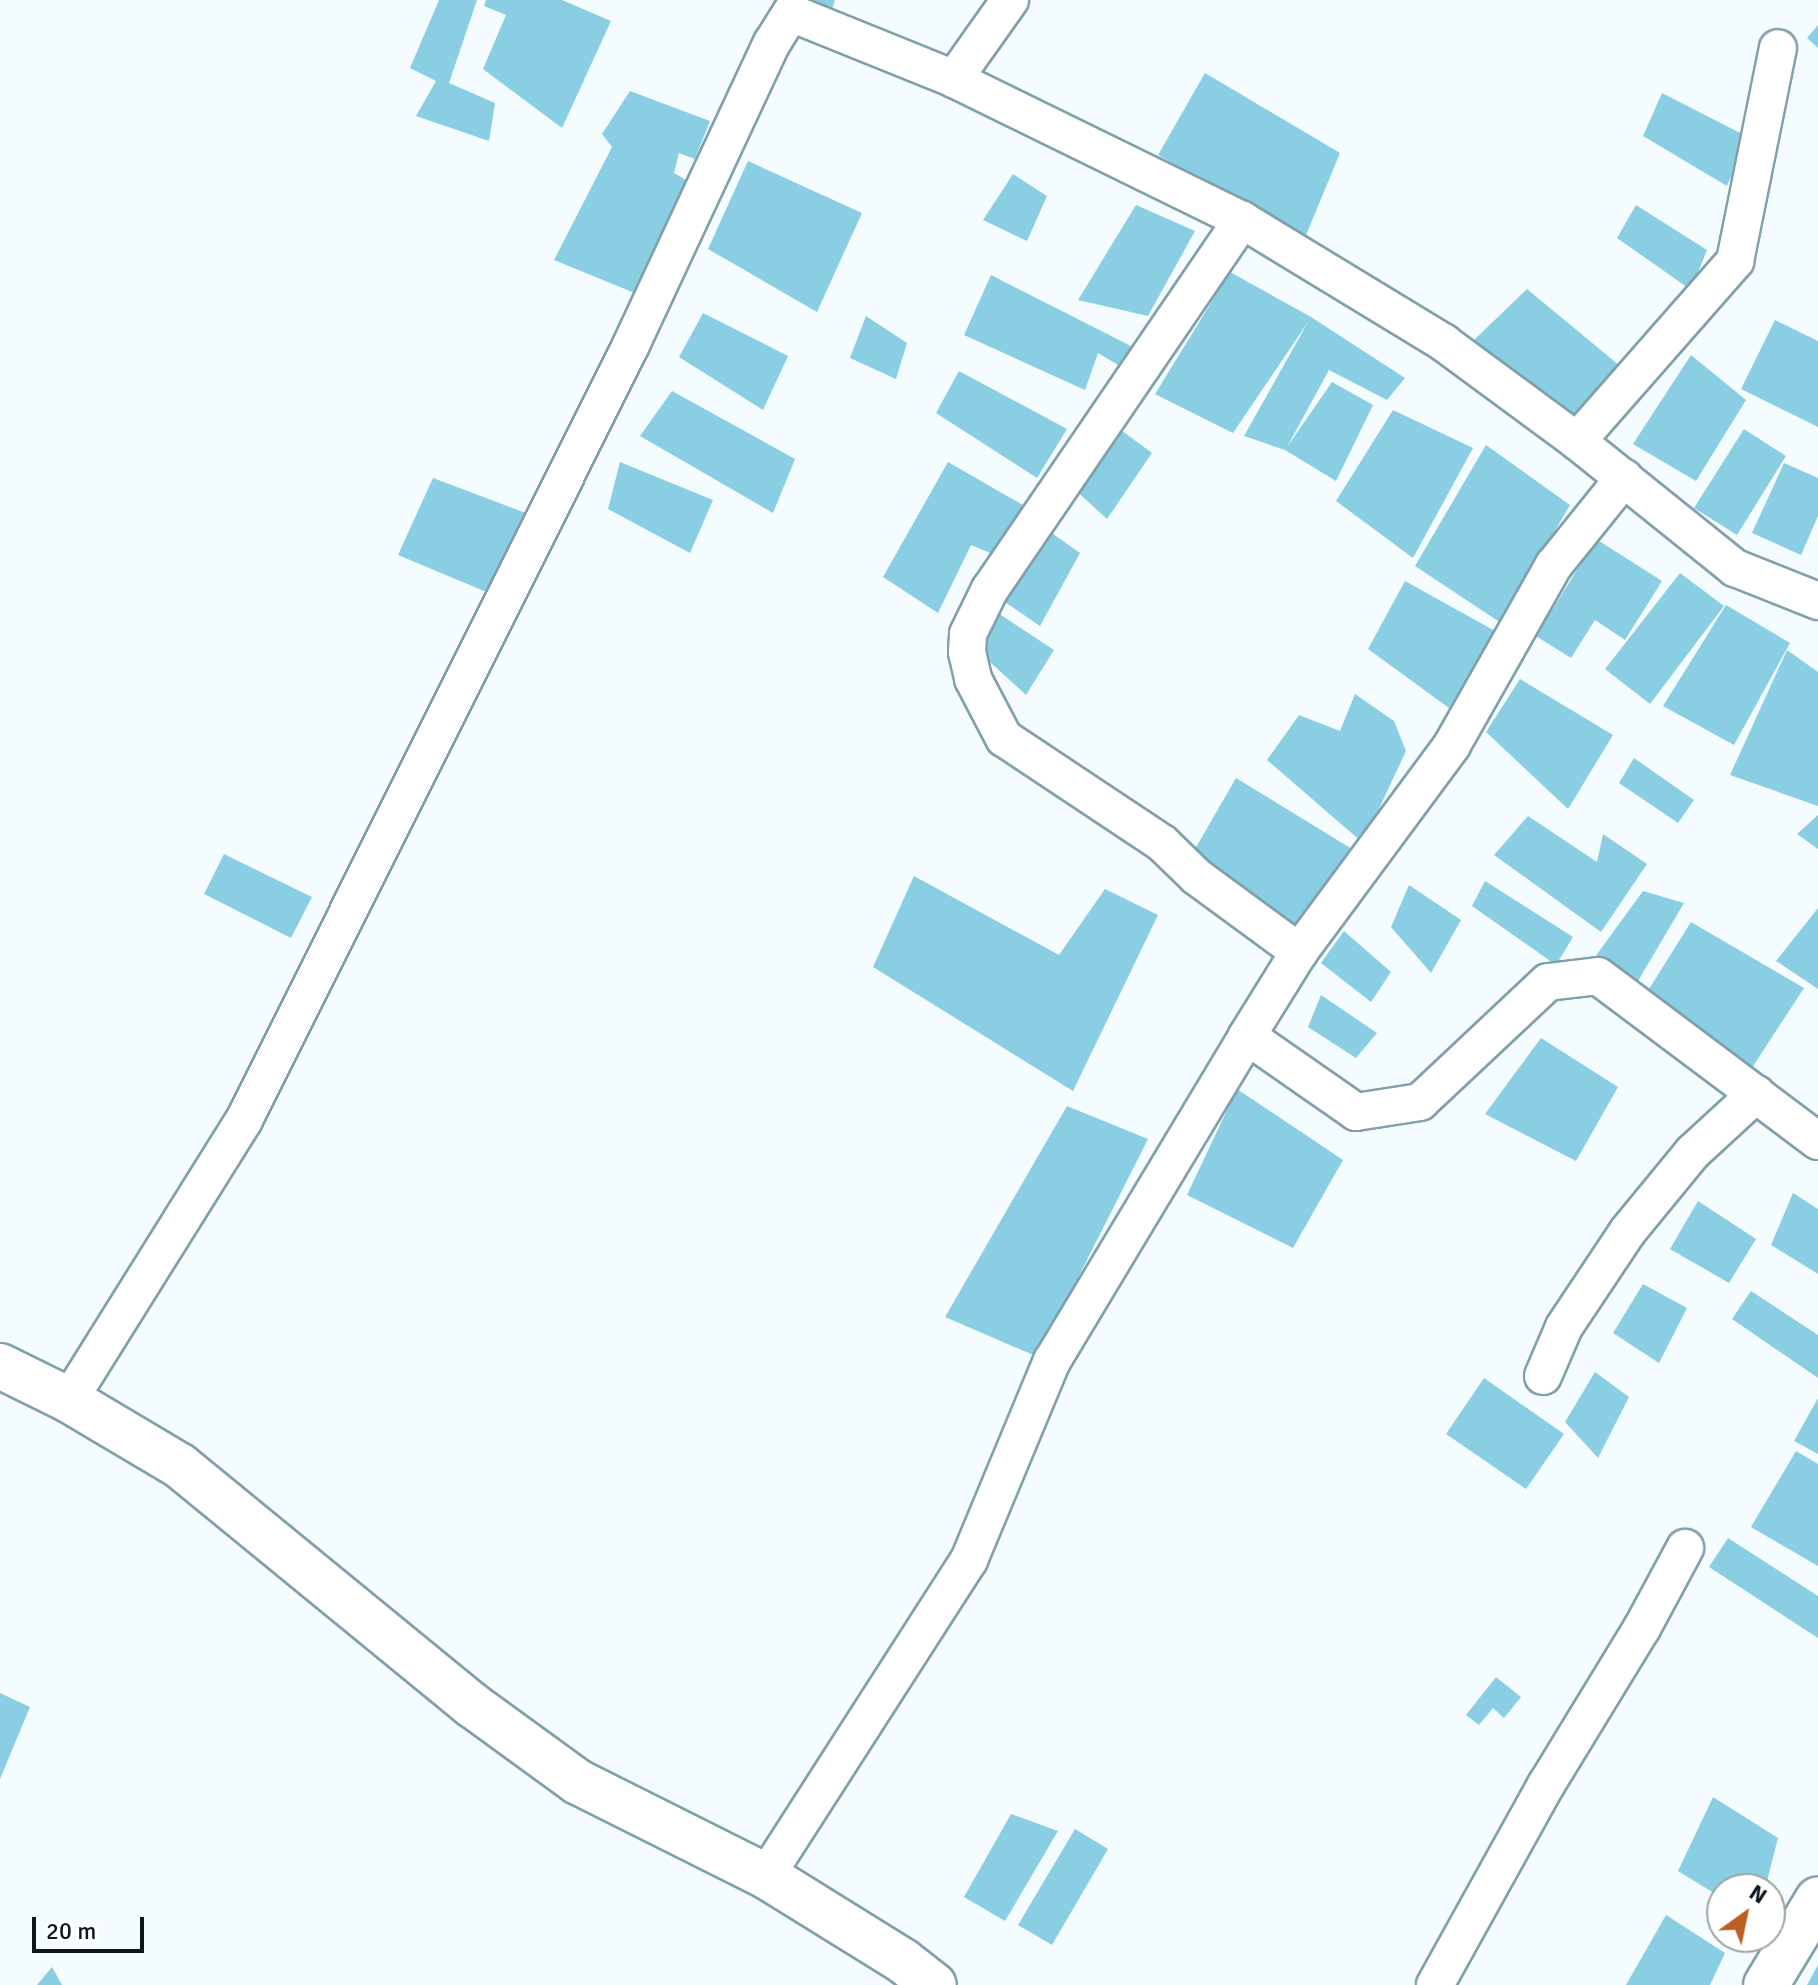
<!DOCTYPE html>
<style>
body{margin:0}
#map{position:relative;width:1818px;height:1985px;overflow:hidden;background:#f5fcff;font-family:Signika,sans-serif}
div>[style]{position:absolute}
.building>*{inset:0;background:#8acee4}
.roads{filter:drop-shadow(2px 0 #80a0ab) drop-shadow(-2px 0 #80a0ab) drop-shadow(0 2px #80a0ab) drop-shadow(0 -2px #80a0ab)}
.minor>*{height:36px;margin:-18px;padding:0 18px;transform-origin:18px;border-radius:18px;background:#fff}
.tertiary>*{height:44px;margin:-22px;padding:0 22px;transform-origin:22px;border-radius:22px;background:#fff}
span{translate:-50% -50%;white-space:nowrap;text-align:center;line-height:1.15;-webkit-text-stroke:7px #fff;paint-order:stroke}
.north{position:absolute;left:1706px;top:1873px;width:80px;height:80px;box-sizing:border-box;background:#fff;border:2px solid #9ea3a5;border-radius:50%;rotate:33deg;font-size:22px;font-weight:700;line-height:32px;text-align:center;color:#0d191e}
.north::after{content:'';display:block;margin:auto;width:28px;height:36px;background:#bf5e21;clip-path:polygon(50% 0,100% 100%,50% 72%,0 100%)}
.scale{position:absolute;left:32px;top:1917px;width:112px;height:36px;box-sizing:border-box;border:4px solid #0d191e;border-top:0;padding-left:10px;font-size:24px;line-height:28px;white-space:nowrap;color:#0d191e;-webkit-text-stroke:6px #fff;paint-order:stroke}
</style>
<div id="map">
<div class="building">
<i style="clip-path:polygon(439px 0,477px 0,449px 83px,495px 103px,489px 141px,416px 116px,436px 81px,410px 68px)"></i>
<i style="clip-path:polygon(486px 0,562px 0,611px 21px,562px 128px,483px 69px,506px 15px,484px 6px)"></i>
<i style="clip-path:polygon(813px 0,835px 0,832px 9px)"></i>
<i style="clip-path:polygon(1818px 25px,1818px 48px,1807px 38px)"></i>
<i style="clip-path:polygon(1205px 73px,1340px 153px,1304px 240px,1158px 155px)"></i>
<i style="clip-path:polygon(630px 91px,710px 121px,695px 159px,679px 153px,674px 173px,691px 183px,642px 296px,554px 260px,612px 147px,602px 134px)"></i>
<i style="clip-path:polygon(1662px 93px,1748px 137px,1727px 186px,1643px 136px)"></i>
<i style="clip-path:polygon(748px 161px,862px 213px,817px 312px,708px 249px)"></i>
<i style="clip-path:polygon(1013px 174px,1047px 196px,1027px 241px,983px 220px)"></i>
<i style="clip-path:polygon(1136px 205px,1195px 231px,1148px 316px,1078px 300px)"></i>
<i style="clip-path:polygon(1636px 205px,1707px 250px,1691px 290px,1617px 238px)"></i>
<i style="clip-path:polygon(1230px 272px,1311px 317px,1405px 378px,1387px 400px,1329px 370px,1287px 447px,1332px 382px,1373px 405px,1336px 481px,1285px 450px,1244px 436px,1308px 322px,1233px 433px,1155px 394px)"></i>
<i style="clip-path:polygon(991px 275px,1133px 347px,1118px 365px,1098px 353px,1085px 390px,964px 335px)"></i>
<i style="clip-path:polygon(1527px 289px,1620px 366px,1574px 423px,1474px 340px)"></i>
<i style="clip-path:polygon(703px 313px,788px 356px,763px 410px,679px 357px)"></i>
<i style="clip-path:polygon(866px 316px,907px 343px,896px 379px,850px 358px)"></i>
<i style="clip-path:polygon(1775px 320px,1818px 341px,1818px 427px,1741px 389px)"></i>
<i style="clip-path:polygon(1691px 355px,1746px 400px,1696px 481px,1633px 444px)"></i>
<i style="clip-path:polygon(959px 371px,1067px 429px,1037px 478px,936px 413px)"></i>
<i style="clip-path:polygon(672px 391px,795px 459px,773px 513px,640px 436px)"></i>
<i style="clip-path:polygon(1393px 410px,1473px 448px,1413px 558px,1336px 501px)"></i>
<i style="clip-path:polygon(1117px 427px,1152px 453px,1107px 519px,1072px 487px)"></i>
<i style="clip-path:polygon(1744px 429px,1786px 456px,1737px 535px,1694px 508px)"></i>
<i style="clip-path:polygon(1486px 445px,1570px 505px,1501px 623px,1415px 566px)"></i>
<i style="clip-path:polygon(620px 462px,713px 500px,690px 553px,608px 509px)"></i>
<i style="clip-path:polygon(948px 462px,1023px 505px,1000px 557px,971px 545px,938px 613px,883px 577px)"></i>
<i style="clip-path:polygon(1784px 463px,1818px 478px,1818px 516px,1801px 555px,1752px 533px)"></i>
<i style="clip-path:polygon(433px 478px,531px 515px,496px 596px,398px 555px)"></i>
<i style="clip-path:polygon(1046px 529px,1080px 553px,1040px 626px,1005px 602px)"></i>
<i style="clip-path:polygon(1596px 539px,1662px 581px,1625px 640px,1595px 620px,1571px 658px,1536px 636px)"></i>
<i style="clip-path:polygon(1680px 573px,1724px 606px,1650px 704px,1605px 669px)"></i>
<i style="clip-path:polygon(1405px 581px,1495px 631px,1449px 708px,1368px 649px)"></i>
<i style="clip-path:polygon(1726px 605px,1790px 643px,1734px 745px,1663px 706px)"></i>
<i style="clip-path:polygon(995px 611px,1054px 650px,1026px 695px,978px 651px)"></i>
<i style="clip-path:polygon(1787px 650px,1818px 672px,1818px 806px,1730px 775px)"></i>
<i style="clip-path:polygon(1520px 679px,1613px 735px,1568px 809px,1486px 732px)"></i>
<i style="clip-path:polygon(1355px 694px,1394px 721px,1406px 751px,1363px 843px,1267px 760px,1299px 715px,1340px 731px)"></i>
<i style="clip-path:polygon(1634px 758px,1694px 800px,1678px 823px,1619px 783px)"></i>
<i style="clip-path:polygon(1236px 778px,1352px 849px,1297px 938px,1191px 856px)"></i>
<i style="clip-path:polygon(1818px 815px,1818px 849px,1797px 834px)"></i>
<i style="clip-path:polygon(1528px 816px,1597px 862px,1603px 834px,1647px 864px,1601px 932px,1494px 855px)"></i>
<i style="clip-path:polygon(224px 854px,312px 897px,291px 938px,204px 894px)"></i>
<i style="clip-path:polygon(914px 876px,1059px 955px,1105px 889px,1158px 915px,1073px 1091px,873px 967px)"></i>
<i style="clip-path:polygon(1485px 881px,1573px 937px,1556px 965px,1472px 906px)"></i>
<i style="clip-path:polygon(1409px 885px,1461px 920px,1431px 973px,1391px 927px)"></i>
<i style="clip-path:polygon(1643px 891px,1684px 903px,1635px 986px,1592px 961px)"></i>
<i style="clip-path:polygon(1818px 908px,1818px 989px,1776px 961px)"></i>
<i style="clip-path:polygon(1691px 922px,1804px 988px,1748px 1074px,1644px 997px)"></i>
<i style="clip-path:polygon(1344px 931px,1391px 972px,1371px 1002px,1321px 963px)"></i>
<i style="clip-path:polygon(1321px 995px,1377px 1033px,1356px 1058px,1308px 1027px)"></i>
<i style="clip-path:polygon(1541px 1038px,1618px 1087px,1576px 1161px,1485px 1114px)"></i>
<i style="clip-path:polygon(1237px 1089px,1343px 1160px,1293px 1248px,1187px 1195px)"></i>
<i style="clip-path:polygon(1067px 1106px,1148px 1139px,1038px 1357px,945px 1317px)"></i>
<i style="clip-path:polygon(1793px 1193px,1818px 1209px,1818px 1274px,1771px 1245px)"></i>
<i style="clip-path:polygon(1698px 1201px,1756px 1239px,1729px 1283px,1670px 1249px)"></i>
<i style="clip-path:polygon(1643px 1284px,1687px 1308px,1659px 1363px,1613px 1333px)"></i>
<i style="clip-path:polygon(1751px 1291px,1818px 1335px,1818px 1378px,1732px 1319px)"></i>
<i style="clip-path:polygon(1595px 1372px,1629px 1397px,1598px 1458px,1565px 1422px)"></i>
<i style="clip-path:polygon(1484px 1378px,1564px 1434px,1526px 1489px,1446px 1434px)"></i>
<i style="clip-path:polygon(1818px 1398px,1818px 1454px,1794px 1441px)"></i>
<i style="clip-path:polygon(1796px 1451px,1818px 1464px,1818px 1566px,1751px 1527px)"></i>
<i style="clip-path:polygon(1728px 1538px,1818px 1596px,1818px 1638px,1709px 1567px)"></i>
<i style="clip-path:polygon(1496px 1677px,1521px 1697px,1504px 1718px,1493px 1708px,1479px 1725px,1466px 1715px)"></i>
<i style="clip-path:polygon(0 1693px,30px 1707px,0 1779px)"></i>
<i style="clip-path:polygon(1713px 1797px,1778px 1838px,1765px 1889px,1722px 1889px,1722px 1898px,1678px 1871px)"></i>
<i style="clip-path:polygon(1011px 1814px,1058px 1831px,1005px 1921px,964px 1897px)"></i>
<i style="clip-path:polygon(1075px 1829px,1108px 1849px,1052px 1945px,1018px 1925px)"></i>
<i style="clip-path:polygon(1666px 1915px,1725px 1953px,1710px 1985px,1626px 1985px)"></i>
<i style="clip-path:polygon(1818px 1965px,1818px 1985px,1807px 1985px)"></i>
<i style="clip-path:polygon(52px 1967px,62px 1985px,37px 1985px)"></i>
</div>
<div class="roads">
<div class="minor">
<i style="left:954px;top:79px;width:97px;rotate:-54.7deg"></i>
<i style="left:1242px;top:220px;width:447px;rotate:124.3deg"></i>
<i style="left:990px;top:589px;width:50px;rotate:116.1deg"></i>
<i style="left:968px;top:634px;width:18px;rotate:93deg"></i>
<i style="left:967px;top:652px;width:28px;rotate:77deg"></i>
<i style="left:973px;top:679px;width:67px;rotate:62.3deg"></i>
<i style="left:1004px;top:738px;width:190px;rotate:33.6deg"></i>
<i style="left:1162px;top:843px;width:49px;rotate:44.2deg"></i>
<i style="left:1197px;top:877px;width:127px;rotate:36.3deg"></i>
<i style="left:1577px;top:441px;width:240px;rotate:-48.7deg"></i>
<i style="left:1735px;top:261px;width:217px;rotate:-78.6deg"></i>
<i style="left:1247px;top:1036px;width:133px;rotate:34.9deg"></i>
<i style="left:1356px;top:1112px;width:65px;rotate:-8.9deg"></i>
<i style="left:1420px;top:1102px;width:175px;rotate:-43.2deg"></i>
<i style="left:1548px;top:982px;width:50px;rotate:-6.8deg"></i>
<i style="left:1598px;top:976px;width:275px;rotate:36.9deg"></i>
<i style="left:1543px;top:1376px;width:53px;rotate:-66.8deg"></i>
<i style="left:1564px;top:1327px;width:115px;rotate:-56.3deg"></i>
<i style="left:1628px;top:1231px;width:102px;rotate:-50.6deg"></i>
<i style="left:1693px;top:1152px;width:86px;rotate:-42.6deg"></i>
<i style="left:69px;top:1400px;width:330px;rotate:-58deg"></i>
<i style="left:244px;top:1120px;width:864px;rotate:-63.46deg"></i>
<i style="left:630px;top:347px;width:336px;rotate:-65deg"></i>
<i style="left:772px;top:43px;width:36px;rotate:-58deg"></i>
<i style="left:791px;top:13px;width:176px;rotate:22deg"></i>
<i style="left:954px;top:79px;width:321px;rotate:26.1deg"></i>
<i style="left:1242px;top:220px;width:237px;rotate:31.3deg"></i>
<i style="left:1444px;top:343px;width:165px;rotate:36.4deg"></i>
<i style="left:1577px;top:441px;width:203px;rotate:38.8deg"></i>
<i style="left:1735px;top:568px;width:89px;rotate:21.7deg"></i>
<i style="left:766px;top:1876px;width:376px;rotate:-57.3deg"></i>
<i style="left:969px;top:1560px;width:216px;rotate:-67.4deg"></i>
<i style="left:1052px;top:1361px;width:379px;rotate:-59deg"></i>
<i style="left:1247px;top:1036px;width:99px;rotate:-58.2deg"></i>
<i style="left:1299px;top:952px;width:257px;rotate:-53.5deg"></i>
<i style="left:1452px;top:745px;width:207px;rotate:-60.5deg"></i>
<i style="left:1554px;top:565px;width:112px;rotate:-51.2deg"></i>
<i style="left:1435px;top:1985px;width:229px;rotate:-61deg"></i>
<i style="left:1546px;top:1785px;width:184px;rotate:-58.6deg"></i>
<i style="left:1642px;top:1628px;width:91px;rotate:-61.7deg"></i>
</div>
<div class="tertiary">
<i style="left:0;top:1366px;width:77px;rotate:26.2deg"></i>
<i style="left:69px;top:1400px;width:129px;rotate:30.7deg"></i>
<i style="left:180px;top:1466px;width:377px;rotate:39.3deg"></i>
<i style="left:472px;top:1705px;width:131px;rotate:36deg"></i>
<i style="left:578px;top:1782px;width:210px;rotate:26.6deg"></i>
<i style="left:766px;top:1876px;width:161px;rotate:31.8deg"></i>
<i style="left:903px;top:1961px;width:39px;rotate:38deg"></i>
<i style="left:1766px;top:1985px;width:100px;rotate:-58.8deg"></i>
</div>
</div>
<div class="north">N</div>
<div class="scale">20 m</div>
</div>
